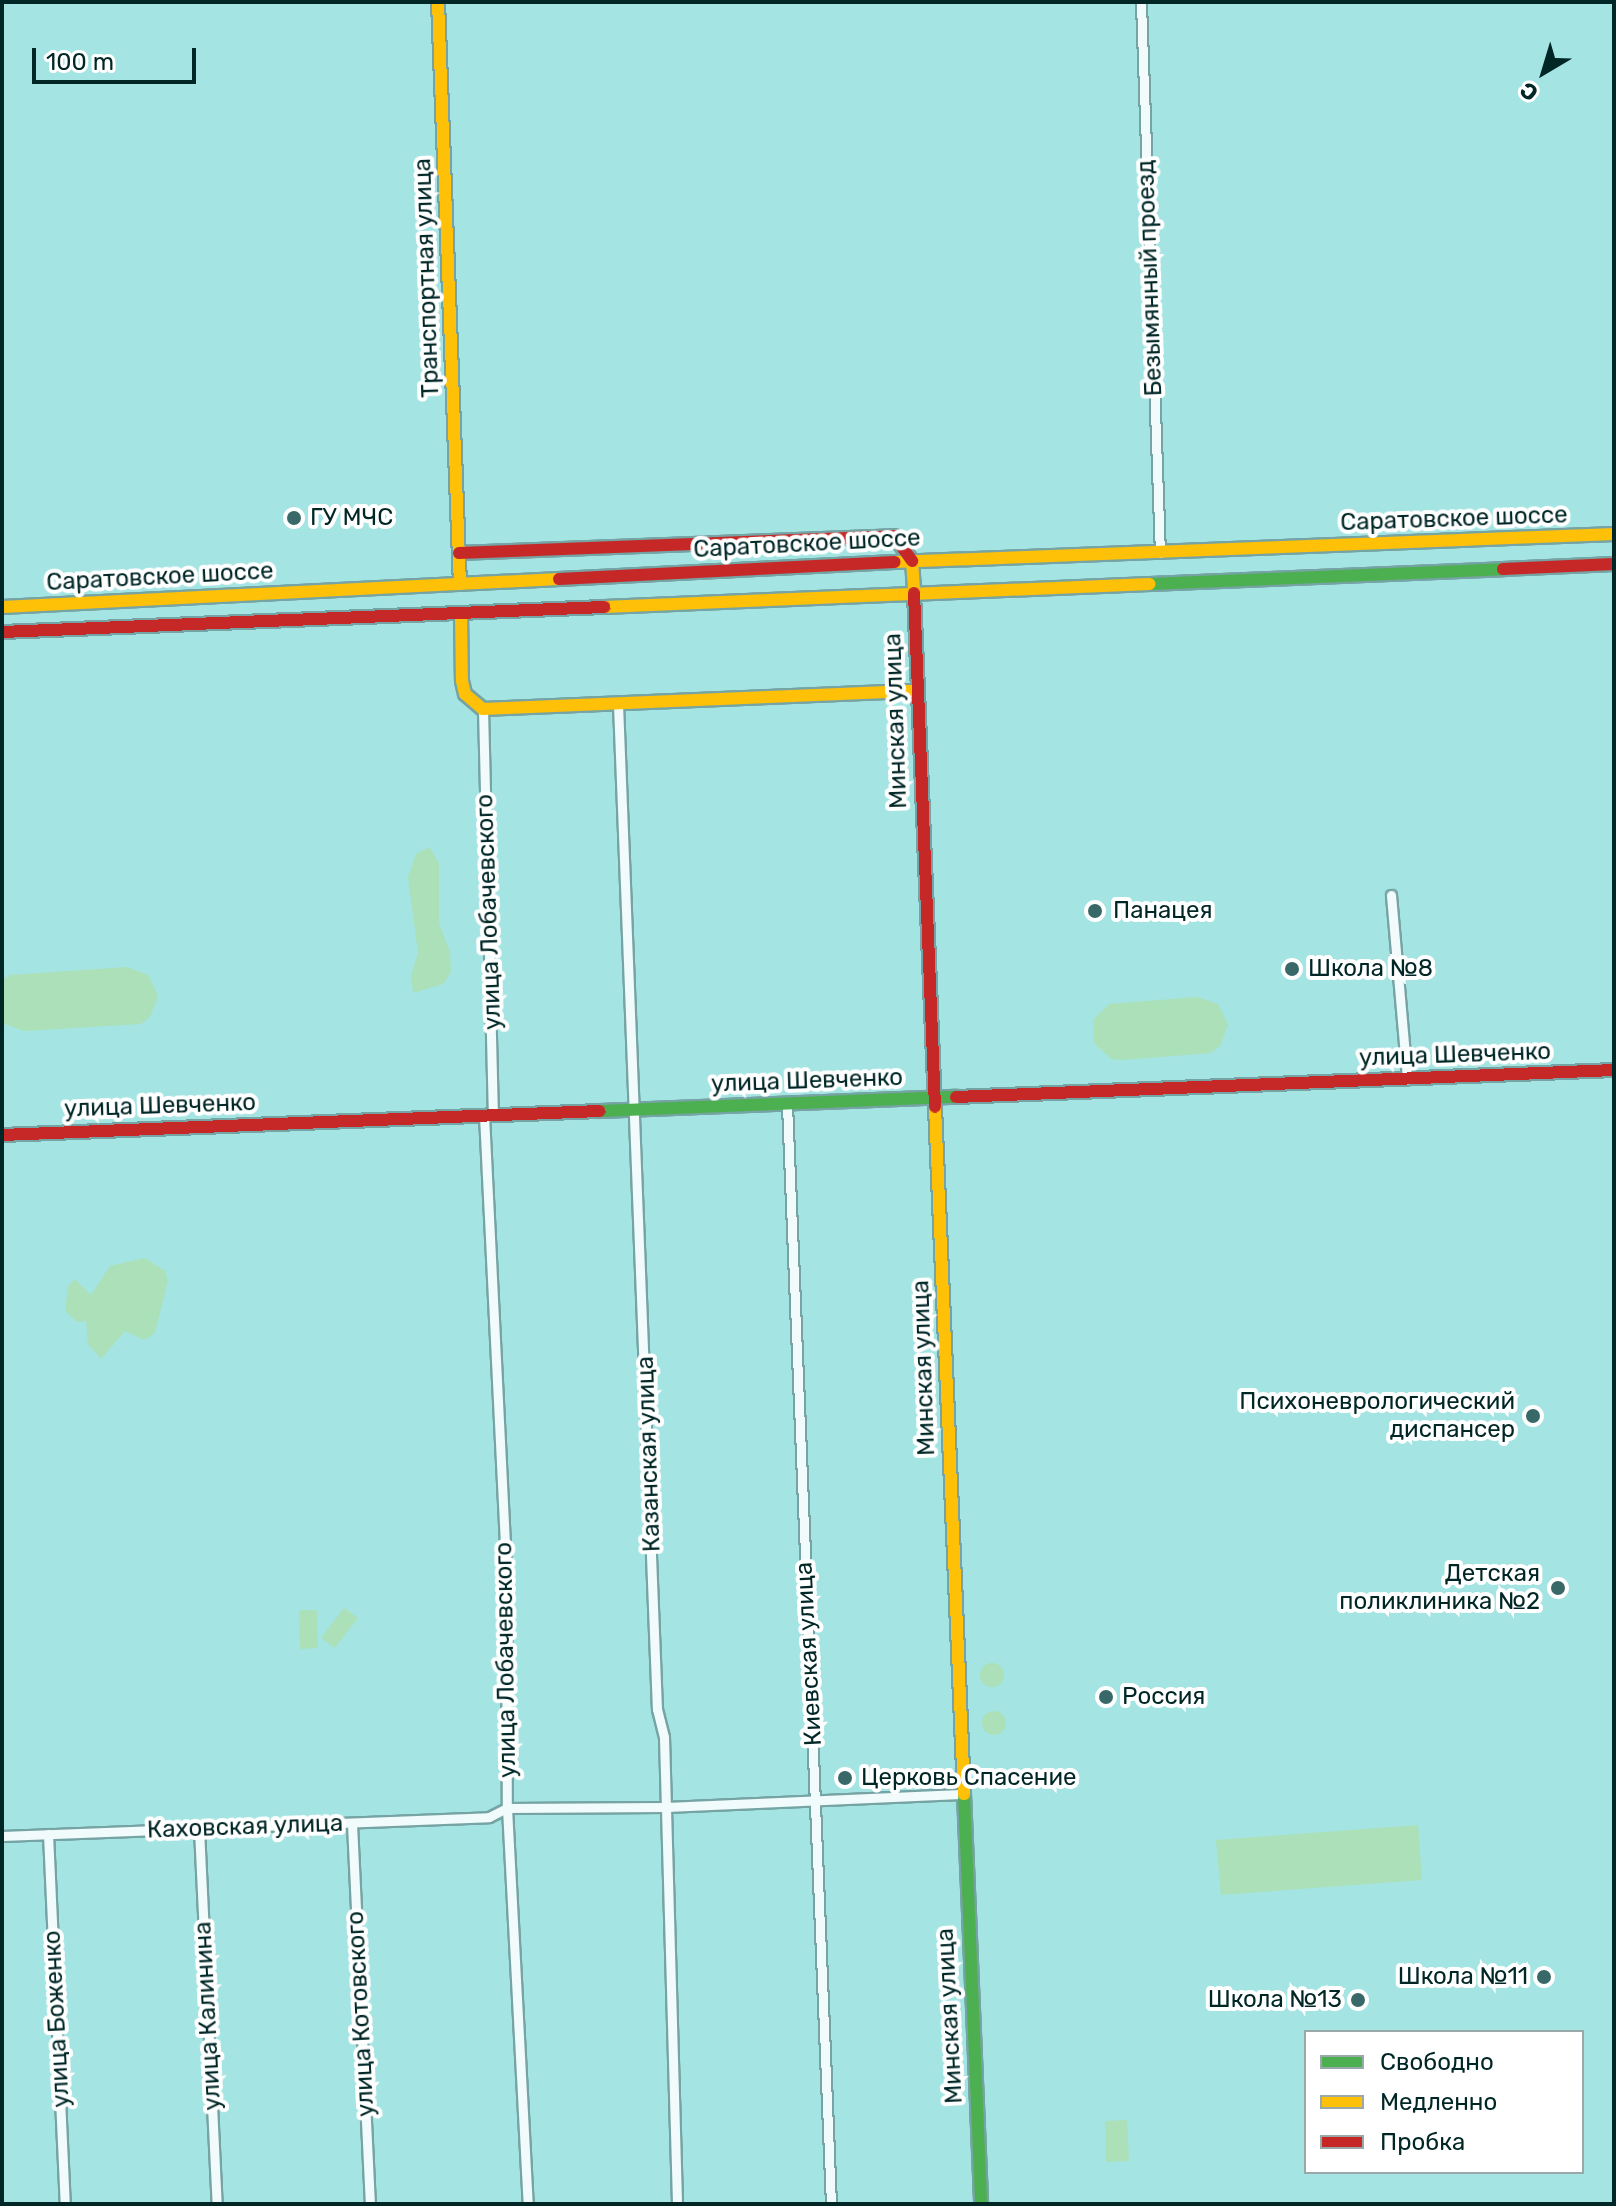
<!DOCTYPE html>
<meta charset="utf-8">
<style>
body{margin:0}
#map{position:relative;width:1616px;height:2206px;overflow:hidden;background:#a4e4e3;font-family:Rubik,sans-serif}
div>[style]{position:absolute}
.green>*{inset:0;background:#abe0b8}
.round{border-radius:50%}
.roads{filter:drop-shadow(2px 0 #76a4a4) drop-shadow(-2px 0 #76a4a4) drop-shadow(0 2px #76a4a4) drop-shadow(0 -2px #76a4a4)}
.street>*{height:9px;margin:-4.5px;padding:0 4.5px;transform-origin:4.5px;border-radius:4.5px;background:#f1fbfb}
.fast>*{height:12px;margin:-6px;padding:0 6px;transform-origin:6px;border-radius:6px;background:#4caf50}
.slow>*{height:12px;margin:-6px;padding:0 6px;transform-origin:6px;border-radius:6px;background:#ffc107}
.jam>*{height:12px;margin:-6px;padding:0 6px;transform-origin:6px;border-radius:6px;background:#c62828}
.dots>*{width:22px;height:22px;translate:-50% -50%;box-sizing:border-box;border:4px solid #fff;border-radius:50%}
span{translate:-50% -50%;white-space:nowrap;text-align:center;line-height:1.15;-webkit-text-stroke:8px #fff;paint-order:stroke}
.street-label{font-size:24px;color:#002626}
.poi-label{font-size:24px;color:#002626}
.left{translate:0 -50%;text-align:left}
.right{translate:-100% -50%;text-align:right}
.frame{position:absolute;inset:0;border:4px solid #002626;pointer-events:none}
.legend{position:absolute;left:1304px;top:2030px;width:280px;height:144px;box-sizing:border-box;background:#fff;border:2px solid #99a8a8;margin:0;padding:10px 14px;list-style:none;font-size:24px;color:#002626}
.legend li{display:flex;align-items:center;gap:16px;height:40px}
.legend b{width:40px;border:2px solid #99a8a8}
.north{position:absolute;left:1504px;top:32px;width:80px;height:80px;-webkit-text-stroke:6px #fff;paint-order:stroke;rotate:218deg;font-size:22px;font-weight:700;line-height:32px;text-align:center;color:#002626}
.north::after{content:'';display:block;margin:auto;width:28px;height:36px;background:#002626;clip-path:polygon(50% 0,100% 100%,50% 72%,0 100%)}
.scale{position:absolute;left:32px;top:48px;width:164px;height:36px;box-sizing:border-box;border:4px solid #002626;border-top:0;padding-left:10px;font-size:24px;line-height:28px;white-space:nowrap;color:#002626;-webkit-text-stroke:6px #fff;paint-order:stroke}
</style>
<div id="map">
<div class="green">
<i style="clip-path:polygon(429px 847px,439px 863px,439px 923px,450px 952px,451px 972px,443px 984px,413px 993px,411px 976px,418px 953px,408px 877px,416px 854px)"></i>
<i style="clip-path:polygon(127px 967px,148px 975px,158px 996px,150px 1017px,141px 1024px,24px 1031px,2px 1023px,2px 980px,10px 975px)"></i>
<i style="clip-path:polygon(1197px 997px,1218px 1004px,1228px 1025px,1220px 1046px,1211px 1053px,1123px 1060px,1111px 1059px,1094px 1043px,1093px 1020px,1109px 1004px)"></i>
<i style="clip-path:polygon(145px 1258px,165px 1271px,168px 1280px,155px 1333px,144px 1340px,125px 1331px,101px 1359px,88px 1344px,86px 1321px,77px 1322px,65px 1311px,68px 1286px,75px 1279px,91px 1295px,110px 1266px)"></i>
<i style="clip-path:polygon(344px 1608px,358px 1618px,335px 1648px,321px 1638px)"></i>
<i style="clip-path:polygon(299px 1610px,317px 1610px,318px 1648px,300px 1649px)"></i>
<i class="round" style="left:980px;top:1663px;width:24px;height:24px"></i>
<i class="round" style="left:982px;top:1711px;width:24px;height:24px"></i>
<i style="clip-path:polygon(1418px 1825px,1422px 1880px,1221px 1895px,1216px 1840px)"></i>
<i style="clip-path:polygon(1127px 2120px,1129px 2161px,1106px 2162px,1105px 2121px)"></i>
</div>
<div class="roads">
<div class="street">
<i style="left:1141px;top:2px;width:551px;rotate:88.03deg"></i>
<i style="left:618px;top:704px;width:1006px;rotate:87.78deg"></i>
<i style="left:657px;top:1709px;width:29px;rotate:76deg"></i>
<i style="left:664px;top:1737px;width:467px;rotate:88.4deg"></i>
<i style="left:483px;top:709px;width:406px;rotate:88.6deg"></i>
<i style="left:1391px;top:895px;width:185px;rotate:85deg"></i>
<i style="left:787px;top:1104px;width:1101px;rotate:87.71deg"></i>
<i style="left:484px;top:1115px;width:455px;rotate:87.2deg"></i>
<i style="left:506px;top:1569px;width:239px;rotate:89.8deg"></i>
<i style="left:507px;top:1808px;width:397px;rotate:87deg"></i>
<i style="left:352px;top:1824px;width:380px;rotate:87.3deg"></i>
<i style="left:199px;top:1829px;width:375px;rotate:87.3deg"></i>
<i style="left:48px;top:1834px;width:370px;rotate:87.4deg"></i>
<i style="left:2px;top:1836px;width:487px;rotate:-2.2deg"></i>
<i style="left:489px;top:1817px;width:20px;rotate:-27deg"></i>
<i style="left:507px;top:1808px;width:158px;rotate:-0.4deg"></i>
<i style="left:665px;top:1807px;width:297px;rotate:-2.5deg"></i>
</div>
<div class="fast">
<i style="left:1150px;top:584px;width:353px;rotate:-2.4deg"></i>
<i style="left:600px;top:1111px;width:356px;rotate:-2.3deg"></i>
<i style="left:964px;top:1794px;width:410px;rotate:87.6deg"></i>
</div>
<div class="slow">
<i style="left:438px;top:2px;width:582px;rotate:87.84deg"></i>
<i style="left:912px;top:561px;width:32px;rotate:86deg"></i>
<i style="left:895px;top:562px;width:720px;rotate:-2.23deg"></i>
<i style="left:2px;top:607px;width:558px;rotate:-2.88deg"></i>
<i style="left:604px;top:607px;width:546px;rotate:-2.41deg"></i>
<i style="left:461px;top:613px;width:68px;rotate:89.2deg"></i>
<i style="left:462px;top:681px;width:13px;rotate:77deg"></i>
<i style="left:465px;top:694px;width:23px;rotate:40deg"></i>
<i style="left:483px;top:709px;width:434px;rotate:-2.4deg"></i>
<i style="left:935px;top:1107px;width:688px;rotate:87.58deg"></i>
</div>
<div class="jam">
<i style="left:459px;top:553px;width:435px;rotate:-2.2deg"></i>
<i style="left:894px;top:536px;width:31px;rotate:54deg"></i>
<i style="left:1503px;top:569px;width:111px;rotate:-2.6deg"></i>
<i style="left:559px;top:579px;width:336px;rotate:-2.9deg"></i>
<i style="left:914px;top:593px;width:514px;rotate:87.66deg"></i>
<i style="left:2px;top:632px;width:603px;rotate:-2.38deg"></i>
<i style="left:956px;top:1097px;width:659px;rotate:-2.35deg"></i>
<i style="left:2px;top:1135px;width:598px;rotate:-2.3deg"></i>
</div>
</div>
<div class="dots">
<i style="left:294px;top:518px;background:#396868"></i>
<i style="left:1095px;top:911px;background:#396868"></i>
<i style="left:1292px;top:969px;background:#396868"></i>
<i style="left:1533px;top:1416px;background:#396868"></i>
<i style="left:1558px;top:1588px;background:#396868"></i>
<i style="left:1106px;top:1697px;background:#396868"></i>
<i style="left:845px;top:1778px;background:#396868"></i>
<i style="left:1544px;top:1977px;background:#396868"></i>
<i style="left:1358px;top:2000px;background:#396868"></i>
</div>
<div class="street-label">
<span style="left:427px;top:278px;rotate:-92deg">Транспортная улица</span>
<span style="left:1150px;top:278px;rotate:-92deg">Безымянный проезд</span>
<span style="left:1454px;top:519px;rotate:-2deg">Саратовское шоссе</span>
<span style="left:807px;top:544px;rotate:-3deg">Саратовское шоссе</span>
<span style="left:160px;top:577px;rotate:-3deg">Саратовское шоссе</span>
<span style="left:896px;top:721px;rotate:-92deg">Минская улица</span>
<span style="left:489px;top:912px;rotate:-92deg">улица Лобачевского</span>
<span style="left:1455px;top:1055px;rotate:-2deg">улица Шевченко</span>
<span style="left:807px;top:1081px;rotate:-2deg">улица Шевченко</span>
<span style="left:160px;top:1106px;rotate:-2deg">улица Шевченко</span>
<span style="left:924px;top:1368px;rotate:-92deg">Минская улица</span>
<span style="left:649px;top:1454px;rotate:-92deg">Казанская улица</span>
<span style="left:809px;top:1654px;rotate:-93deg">Киевская улица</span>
<span style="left:506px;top:1660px;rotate:-91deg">улица Лобачевского</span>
<span style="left:245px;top:1827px;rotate:-2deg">Каховская улица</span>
<span style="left:361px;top:2014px;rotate:-93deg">улица Котовского</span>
<span style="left:208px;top:2016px;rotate:-93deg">улица Калинина</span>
<span style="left:950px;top:2016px;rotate:-93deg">Минская улица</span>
<span style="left:57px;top:2019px;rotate:-93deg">улица Боженко</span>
</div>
<div class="poi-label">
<span class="left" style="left:310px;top:518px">ГУ МЧС</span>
<span class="left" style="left:1113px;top:911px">Панацея</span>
<span class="left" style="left:1308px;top:969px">Школа №8</span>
<span class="right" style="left:1515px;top:1416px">Психоневрологический<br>диспансер</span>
<span class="right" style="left:1540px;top:1588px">Детская<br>поликлиника №2</span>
<span class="left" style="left:1122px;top:1697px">Россия</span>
<span class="left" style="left:861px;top:1778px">Церковь Спасение</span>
<span class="right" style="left:1528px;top:1977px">Школа №11</span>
<span class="right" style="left:1342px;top:2000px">Школа №13</span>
</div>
<div class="frame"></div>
<ul class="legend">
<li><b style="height:10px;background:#4caf50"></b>Свободно</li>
<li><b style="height:10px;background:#ffc107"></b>Медленно</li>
<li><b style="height:10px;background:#c62828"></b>Пробка</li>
</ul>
<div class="north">С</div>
<div class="scale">100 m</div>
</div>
